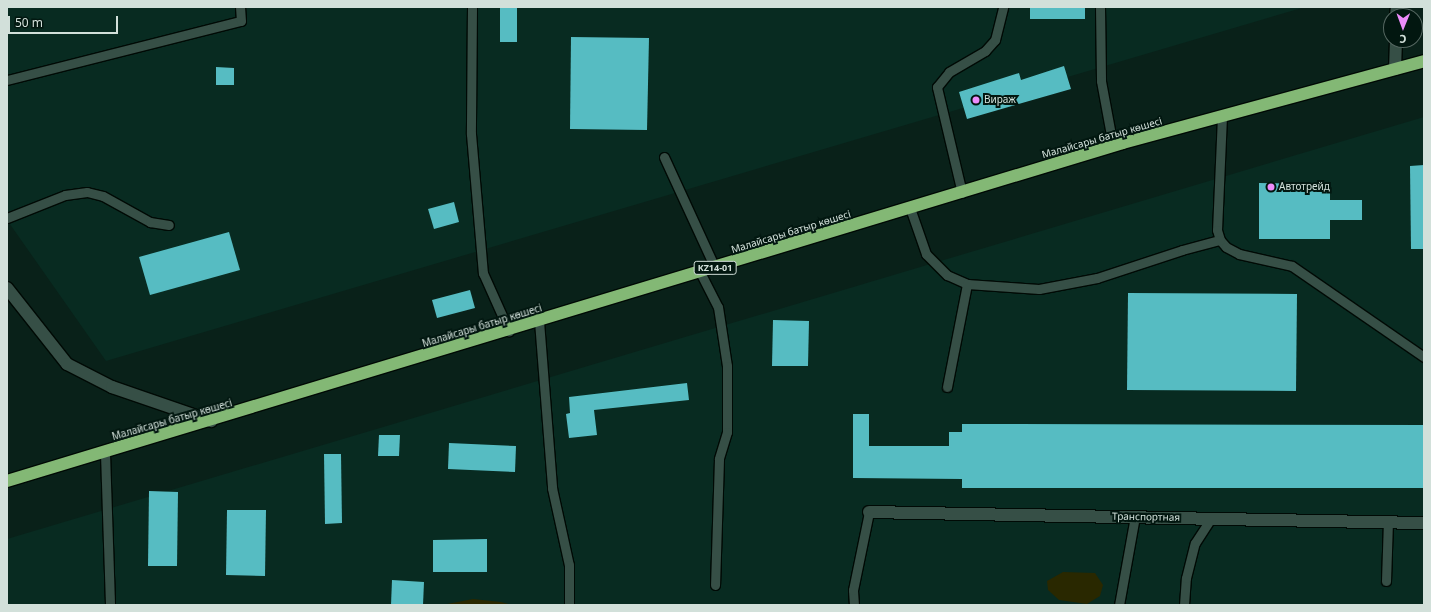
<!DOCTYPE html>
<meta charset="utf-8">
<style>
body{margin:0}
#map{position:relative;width:1431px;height:612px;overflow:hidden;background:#092119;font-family:"Noto Sans",sans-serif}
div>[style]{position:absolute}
.built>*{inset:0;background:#082b21}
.green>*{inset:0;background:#292800}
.building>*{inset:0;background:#56bcc2}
.roads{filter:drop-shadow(1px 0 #000a05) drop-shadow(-1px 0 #000a05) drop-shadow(0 1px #000a05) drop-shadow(0 -1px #000a05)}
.lane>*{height:9px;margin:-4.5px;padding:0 4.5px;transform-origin:4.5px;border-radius:4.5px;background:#364f46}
.street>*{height:12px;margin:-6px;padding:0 6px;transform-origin:6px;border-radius:6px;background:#364f46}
.highway>*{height:12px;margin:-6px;padding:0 6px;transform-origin:6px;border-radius:6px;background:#83b875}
.dots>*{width:11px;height:11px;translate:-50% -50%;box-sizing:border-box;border:2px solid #021710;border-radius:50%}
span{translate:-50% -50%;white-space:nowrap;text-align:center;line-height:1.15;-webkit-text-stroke:4px #021710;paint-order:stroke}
.shield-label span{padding:1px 3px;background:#021710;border:1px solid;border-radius:3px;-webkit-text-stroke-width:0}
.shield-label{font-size:9px;color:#d2e0da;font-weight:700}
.poi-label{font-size:10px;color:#d2e0da}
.left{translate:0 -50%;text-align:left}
.street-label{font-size:10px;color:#d2e0da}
.frame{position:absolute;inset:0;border:8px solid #d2e0da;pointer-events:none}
.north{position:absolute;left:1383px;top:8px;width:40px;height:40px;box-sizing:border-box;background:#021710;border:1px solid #556761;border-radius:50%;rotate:181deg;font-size:11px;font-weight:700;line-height:16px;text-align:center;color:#d2e0da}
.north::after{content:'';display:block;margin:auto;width:14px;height:18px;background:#ec8cfa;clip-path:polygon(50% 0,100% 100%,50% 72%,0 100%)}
.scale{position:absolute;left:8px;top:16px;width:110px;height:18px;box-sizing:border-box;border:2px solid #d2e0da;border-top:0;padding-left:5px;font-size:12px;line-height:14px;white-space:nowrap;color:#d2e0da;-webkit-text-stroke:3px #021710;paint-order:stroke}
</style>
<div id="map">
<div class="built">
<i style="clip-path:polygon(7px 7px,1305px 7px,106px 361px,7px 220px)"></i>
<i style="clip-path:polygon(1424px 117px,1424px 605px,7px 605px,7px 539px)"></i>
</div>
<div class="green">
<i style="clip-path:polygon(1063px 572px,1095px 573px,1103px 585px,1100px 596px,1087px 604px,1059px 600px,1048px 590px,1047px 581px)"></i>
<i style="clip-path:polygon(473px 599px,501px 602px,512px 605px,442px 605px)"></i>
</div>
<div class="building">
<i style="clip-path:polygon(500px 7px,517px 7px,517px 42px,500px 42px)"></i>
<i style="clip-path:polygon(1030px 7px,1085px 7px,1085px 19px,1030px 19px)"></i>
<i style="clip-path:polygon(571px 37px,649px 38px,647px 130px,570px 129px)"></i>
<i style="clip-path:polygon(1064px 66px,1071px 89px,967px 119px,959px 92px,1019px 73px,1021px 80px)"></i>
<i style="clip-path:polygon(216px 67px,234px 68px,234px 85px,216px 85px)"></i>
<i style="clip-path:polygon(1424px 165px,1424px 249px,1411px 249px,1410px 166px)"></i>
<i style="clip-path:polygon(1259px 183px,1330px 184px,1330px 200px,1362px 200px,1362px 220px,1330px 220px,1330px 239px,1259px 239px)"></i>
<i style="clip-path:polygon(454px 202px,459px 222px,434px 229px,428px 209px)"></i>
<i style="clip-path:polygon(229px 232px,240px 270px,150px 295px,139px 257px)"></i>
<i style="clip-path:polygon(470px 290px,475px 308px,437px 318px,432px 300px)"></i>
<i style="clip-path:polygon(1128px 293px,1297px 294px,1296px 391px,1127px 390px)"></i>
<i style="clip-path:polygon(773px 320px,809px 321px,808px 366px,772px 366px)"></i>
<i style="clip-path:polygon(687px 383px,689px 400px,594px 410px,597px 435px,569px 438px,566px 414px,570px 413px,569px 397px)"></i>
<i style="clip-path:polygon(853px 414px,869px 414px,869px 446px,949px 446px,949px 432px,962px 432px,962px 424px,1424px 425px,1424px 488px,962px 488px,962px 479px,853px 478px)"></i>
<i style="clip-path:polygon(379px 435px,400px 435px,399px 456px,378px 456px)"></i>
<i style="clip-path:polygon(449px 443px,516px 446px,515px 472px,448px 469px)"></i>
<i style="clip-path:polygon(324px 454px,341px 454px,342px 523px,325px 524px)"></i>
<i style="clip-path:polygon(149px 491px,178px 492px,177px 566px,148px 566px)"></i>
<i style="clip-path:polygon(227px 510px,266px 510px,265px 576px,226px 575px)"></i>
<i style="clip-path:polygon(487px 539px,487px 572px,433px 572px,433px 540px)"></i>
<i style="clip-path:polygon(392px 580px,424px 582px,423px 605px,391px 605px)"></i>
</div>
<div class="roads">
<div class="lane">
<i style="left:472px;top:7px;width:127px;rotate:90.5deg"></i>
<i style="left:471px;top:134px;width:140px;rotate:85.1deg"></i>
<i style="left:483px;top:273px;width:64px;rotate:65.9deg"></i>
<i style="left:1100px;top:7px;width:74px;rotate:89.2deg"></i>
<i style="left:1101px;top:81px;width:66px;rotate:79.5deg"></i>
<i style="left:7px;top:80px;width:241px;rotate:-14.2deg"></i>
<i style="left:241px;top:21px;width:14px;rotate:-94deg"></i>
<i style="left:1222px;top:116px;width:114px;rotate:92.5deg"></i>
<i style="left:1217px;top:230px;width:10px;rotate:73deg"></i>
<i style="left:1220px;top:240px;width:9px;rotate:49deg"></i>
<i style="left:1226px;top:247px;width:15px;rotate:28deg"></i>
<i style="left:1239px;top:254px;width:54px;rotate:12.8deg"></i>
<i style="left:1292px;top:266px;width:160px;rotate:34.6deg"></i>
<i style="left:664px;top:157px;width:122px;rotate:65.3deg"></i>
<i style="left:962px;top:193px;width:109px;rotate:-103.3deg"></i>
<i style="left:937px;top:87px;width:19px;rotate:-51deg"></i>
<i style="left:949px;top:72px;width:42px;rotate:-30.3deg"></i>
<i style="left:985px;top:51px;width:15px;rotate:-48deg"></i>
<i style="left:995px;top:40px;width:34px;rotate:-76deg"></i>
<i style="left:910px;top:208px;width:49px;rotate:70.8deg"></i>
<i style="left:926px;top:254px;width:30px;rotate:45deg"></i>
<i style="left:947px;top:275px;width:22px;rotate:24deg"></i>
<i style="left:967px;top:284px;width:72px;rotate:4deg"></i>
<i style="left:1039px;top:289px;width:59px;rotate:-10.7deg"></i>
<i style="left:1097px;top:278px;width:89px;rotate:-18.2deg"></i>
<i style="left:1182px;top:250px;width:39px;rotate:-15deg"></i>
<i style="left:7px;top:218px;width:62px;rotate:-21.6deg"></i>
<i style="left:65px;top:195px;width:22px;rotate:-8deg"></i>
<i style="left:87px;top:192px;width:16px;rotate:14deg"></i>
<i style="left:103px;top:196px;width:54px;rotate:29deg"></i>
<i style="left:150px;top:222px;width:19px;rotate:9deg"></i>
<i style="left:700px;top:272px;width:39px;rotate:63deg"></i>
<i style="left:718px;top:307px;width:60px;rotate:81.3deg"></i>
<i style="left:727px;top:366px;width:66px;rotate:90deg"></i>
<i style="left:727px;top:432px;width:28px;rotate:107deg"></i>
<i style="left:719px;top:459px;width:126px;rotate:91.8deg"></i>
<i style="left:539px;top:321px;width:168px;rotate:85.5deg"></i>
<i style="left:552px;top:488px;width:79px;rotate:77.6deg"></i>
<i style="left:569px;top:565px;width:40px;rotate:90deg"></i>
<i style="left:947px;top:387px;width:105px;rotate:-79deg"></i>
<i style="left:105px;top:453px;width:152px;rotate:88.1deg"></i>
<i style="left:1386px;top:581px;width:59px;rotate:-88.1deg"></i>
<i style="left:854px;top:605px;width:15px;rotate:-94deg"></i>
<i style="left:853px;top:590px;width:80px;rotate:-78.4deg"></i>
<i style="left:1119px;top:605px;width:90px;rotate:-79.8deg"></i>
<i style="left:1184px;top:605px;width:27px;rotate:-86deg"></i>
<i style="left:1186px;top:578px;width:36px;rotate:-76deg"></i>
<i style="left:1195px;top:543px;width:30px;rotate:-57deg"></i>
</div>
<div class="street">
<i style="left:1396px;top:16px;width:9px;rotate:-84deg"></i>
<i style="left:1395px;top:69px;width:29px;rotate:-88deg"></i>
<i style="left:7px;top:288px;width:97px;rotate:51.7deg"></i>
<i style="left:67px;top:364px;width:51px;rotate:27.1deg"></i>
<i style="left:112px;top:387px;width:105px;rotate:19deg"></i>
<i style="left:869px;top:512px;width:555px;rotate:1.14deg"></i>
</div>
<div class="highway">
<i style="left:7px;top:481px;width:1166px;rotate:-16.85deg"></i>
<i style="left:1123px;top:143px;width:312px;rotate:-15.2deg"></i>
</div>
</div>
<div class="dots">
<i style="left:976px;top:100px;background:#ec8cfa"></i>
<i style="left:1271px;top:187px;background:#ec8cfa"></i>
</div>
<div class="shield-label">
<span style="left:715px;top:268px">KZ14-01</span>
</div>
<div class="poi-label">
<span class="left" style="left:984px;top:100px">Вираж</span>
<span class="left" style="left:1279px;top:187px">Автотрейд</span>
</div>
<div class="street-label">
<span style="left:1102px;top:138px;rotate:-16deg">Малайсары батыр көшесі</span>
<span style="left:791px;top:232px;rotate:-17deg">Малайсары батыр көшесі</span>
<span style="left:482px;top:326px;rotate:-17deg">Малайсары батыр көшесі</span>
<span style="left:172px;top:420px;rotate:-16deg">Малайсары батыр көшесі</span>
<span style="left:1146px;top:517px;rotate:1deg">Транспортная</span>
</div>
<div class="frame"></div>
<div class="north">С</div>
<div class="scale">50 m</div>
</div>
